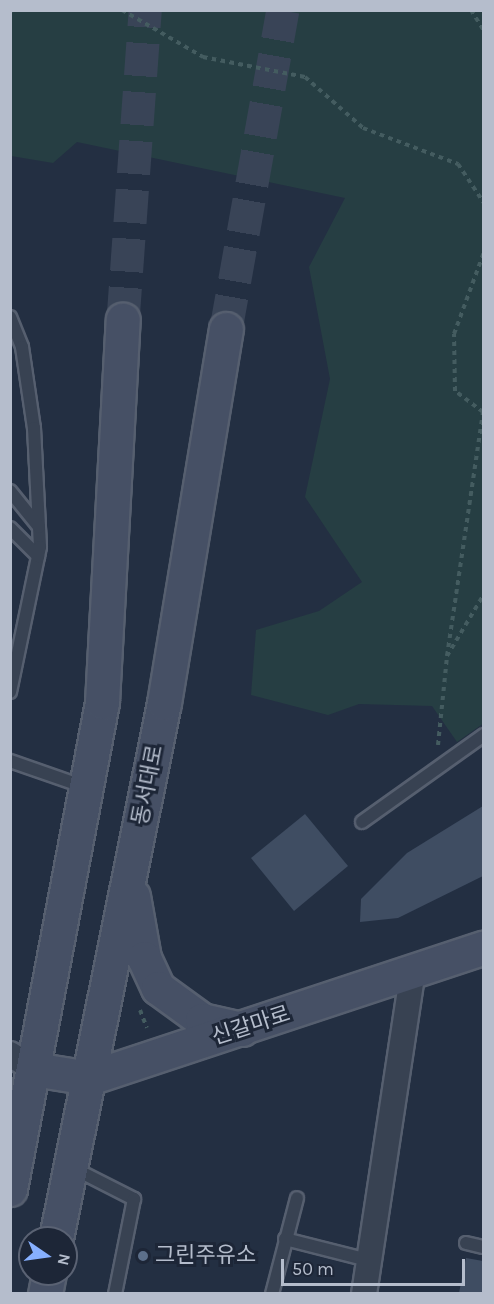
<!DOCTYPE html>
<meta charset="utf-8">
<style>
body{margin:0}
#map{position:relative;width:494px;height:1304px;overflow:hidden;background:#232f42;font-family:Karla,"Noto Sans KR",sans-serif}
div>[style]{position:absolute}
.green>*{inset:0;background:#263e43}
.building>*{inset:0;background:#3f4d62}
.secondary-tunnel>*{height:33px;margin-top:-16.5px;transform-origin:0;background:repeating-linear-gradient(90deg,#394457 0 33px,transparent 0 49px)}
.path>*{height:4px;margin-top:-2px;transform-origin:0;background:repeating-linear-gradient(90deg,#445c60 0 4.5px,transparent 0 9px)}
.roads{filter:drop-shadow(2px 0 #565f6f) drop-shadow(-2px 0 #565f6f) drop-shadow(0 2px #565f6f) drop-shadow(0 -2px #565f6f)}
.lane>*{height:12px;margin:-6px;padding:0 6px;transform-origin:6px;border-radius:6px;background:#384252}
.street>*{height:24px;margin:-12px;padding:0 12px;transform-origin:12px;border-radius:12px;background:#384252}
.secondary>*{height:33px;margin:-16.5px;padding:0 16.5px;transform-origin:16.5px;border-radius:16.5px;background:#465065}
.dots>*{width:16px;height:16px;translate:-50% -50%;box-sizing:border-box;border:3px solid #1d2637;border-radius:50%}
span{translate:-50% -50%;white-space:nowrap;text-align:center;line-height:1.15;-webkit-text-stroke:6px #1d2637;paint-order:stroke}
.street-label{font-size:22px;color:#b5bdcc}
.poi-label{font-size:22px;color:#b5bdcc}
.left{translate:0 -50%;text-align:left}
.frame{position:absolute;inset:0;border:12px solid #b5bdcc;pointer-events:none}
.north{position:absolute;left:18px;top:1226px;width:60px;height:60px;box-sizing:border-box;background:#1d2637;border:2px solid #5a6273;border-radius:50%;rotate:103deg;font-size:16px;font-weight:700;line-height:24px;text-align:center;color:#b5bdcc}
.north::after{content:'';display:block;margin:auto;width:21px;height:27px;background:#87b0ff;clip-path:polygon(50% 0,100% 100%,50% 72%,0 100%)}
.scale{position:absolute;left:281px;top:1259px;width:184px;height:27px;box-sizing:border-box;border:3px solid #b5bdcc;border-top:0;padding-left:8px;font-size:18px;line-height:21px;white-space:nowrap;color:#b5bdcc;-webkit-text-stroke:4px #1d2637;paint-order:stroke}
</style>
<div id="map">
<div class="green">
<i style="clip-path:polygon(10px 11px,483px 11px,484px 723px,457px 742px,432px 706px,359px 704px,328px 715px,251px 695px,256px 630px,319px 611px,362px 582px,305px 497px,330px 379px,309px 267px,345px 198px,77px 142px,53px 163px,11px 156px)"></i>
</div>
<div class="building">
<i style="clip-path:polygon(483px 806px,483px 876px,398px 918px,360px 922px,361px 899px,407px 853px)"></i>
<i style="clip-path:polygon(305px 814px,348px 866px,294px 911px,251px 858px)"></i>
<i style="clip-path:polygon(466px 1258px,483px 1261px,483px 1293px,459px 1293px)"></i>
</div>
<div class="secondary-tunnel">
<i style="left:123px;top:320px;width:311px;rotate:-85.9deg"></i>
<i style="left:226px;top:329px;width:324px;rotate:-79.9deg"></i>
</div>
<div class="path">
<i style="left:122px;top:10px;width:94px;rotate:30.1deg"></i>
<i style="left:203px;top:57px;width:104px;rotate:11.1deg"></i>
<i style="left:305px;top:77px;width:77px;rotate:41.3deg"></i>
<i style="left:363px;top:128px;width:102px;rotate:20.8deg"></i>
<i style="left:458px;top:164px;width:47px;rotate:56.3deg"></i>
<i style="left:471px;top:10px;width:25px;rotate:58deg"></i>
<i style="left:10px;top:11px;width:3px;rotate:-18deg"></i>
<i style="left:447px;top:656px;width:247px;rotate:-81.6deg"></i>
<i style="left:483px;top:412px;width:35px;rotate:-143deg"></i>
<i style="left:455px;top:391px;width:57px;rotate:-91deg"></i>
<i style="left:454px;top:334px;width:87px;rotate:-69.9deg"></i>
<i style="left:438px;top:745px;width:89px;rotate:-84.2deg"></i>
<i style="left:447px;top:656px;width:72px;rotate:-59.2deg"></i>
<i style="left:140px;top:1010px;width:19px;rotate:69deg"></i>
</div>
<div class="roads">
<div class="lane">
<i style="left:10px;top:317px;width:32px;rotate:68deg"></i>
<i style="left:22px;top:347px;width:82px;rotate:81.6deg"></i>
<i style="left:34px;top:428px;width:119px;rotate:87.1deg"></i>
<i style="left:40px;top:547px;width:148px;rotate:101.7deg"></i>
<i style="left:10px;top:491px;width:46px;rotate:51.1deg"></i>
<i style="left:10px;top:528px;width:40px;rotate:45deg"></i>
<i style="left:10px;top:761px;width:79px;rotate:19.1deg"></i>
<i style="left:362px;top:822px;width:150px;rotate:-35.5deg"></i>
<i style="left:71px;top:1167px;width:71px;rotate:26.9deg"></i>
<i style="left:134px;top:1199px;width:97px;rotate:101.3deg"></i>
<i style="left:285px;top:1239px;width:86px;rotate:14.2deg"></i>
<i style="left:466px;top:1243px;width:18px;rotate:13deg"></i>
<i style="left:272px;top:1294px;width:99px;rotate:-75.4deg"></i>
</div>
<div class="street">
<i style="left:10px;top:1054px;width:27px;rotate:33deg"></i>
<i style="left:364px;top:1294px;width:327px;rotate:-81.4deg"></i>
</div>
<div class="secondary">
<i style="left:133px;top:896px;width:63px;rotate:79.9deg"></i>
<i style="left:144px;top:958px;width:33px;rotate:65deg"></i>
<i style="left:158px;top:988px;width:54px;rotate:36deg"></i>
<i style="left:202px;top:1020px;width:41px;rotate:12.7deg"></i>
<i style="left:33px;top:1069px;width:57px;rotate:9.1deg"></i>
<i style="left:89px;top:1078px;width:416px;rotate:-18.3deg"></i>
<i style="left:10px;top:1189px;width:496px;rotate:-79.3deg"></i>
<i style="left:102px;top:702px;width:383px;rotate:-86.9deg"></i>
<i style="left:56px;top:1238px;width:546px;rotate:-78.59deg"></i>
<i style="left:164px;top:703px;width:379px;rotate:-80.6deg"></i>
<i style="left:45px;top:1294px;width:20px;rotate:-79deg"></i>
</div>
</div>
<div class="dots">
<i style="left:143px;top:1256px;background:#5c6f8a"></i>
</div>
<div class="street-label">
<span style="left:148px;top:785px;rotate:-79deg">동서대로</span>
<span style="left:251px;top:1026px;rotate:-18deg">신갈마로</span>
</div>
<div class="poi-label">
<span class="left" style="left:155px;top:1256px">그린주유소</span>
</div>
<div class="frame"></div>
<div class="north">N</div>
<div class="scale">50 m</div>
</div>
